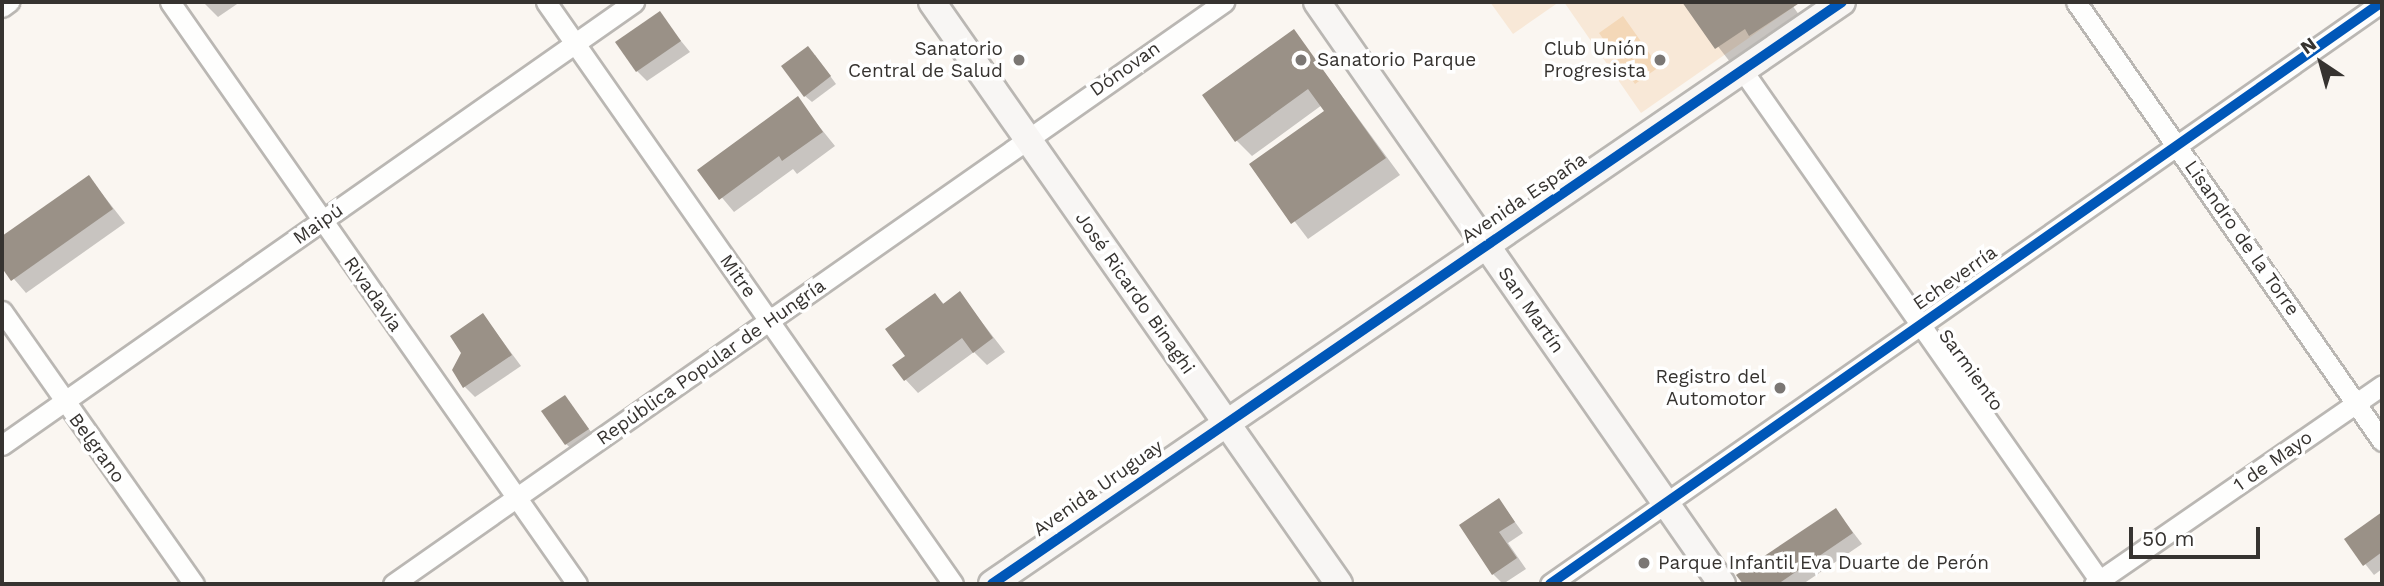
<!DOCTYPE html>
<meta charset="utf-8">
<style>
body{margin:0}
#map{position:relative;width:2384px;height:586px;overflow:hidden;background:#faf6f1;font-family:"Work Sans",sans-serif}
div>[style]{position:absolute}
.green>*{inset:0;background:#f8e8d7}
.water>*{inset:0;background:#f4d8b8}
.shadow>*{inset:0;background:#0003}
.building>*{inset:0;background:#9a9187}
.roads{filter:drop-shadow(2px 0 #bab7b3) drop-shadow(-2px 0 #bab7b3) drop-shadow(0 2px #bab7b3) drop-shadow(0 -2px #bab7b3)}
.street>*{height:19px;margin:-9.5px;padding:0 9.5px;transform-origin:9.5px;border-radius:9.5px;background:#fefefd}
.secondary>*{height:26px;margin:-13px;padding:0 13px;transform-origin:13px;border-radius:13px;background:#f8f6f4}
.cycleway>*{height:10px;margin:-5px;padding:0 5px;transform-origin:5px;border-radius:5px;background:#0057b8}
.dots>*{width:19px;height:19px;translate:-50% -50%;box-sizing:border-box;border:4px solid #fff;border-radius:50%}
span{translate:-50% -50%;white-space:nowrap;text-align:center;line-height:1.15;-webkit-text-stroke:7px #fff;paint-order:stroke}
.poi-label{font-size:19px;color:#363330}
.right{translate:-100% -50%;text-align:right}
.left{translate:0 -50%;text-align:left}
.street-label{font-size:19px;color:#363330}
.frame{position:absolute;inset:0;border:4px solid #363330;pointer-events:none}
.north{position:absolute;left:2286px;top:28px;width:70px;height:70px;-webkit-text-stroke:5px #fff;paint-order:stroke;rotate:324deg;font-size:19px;font-weight:700;line-height:28px;text-align:center;color:#363330}
.north::after{content:'';display:block;margin:auto;width:24px;height:32px;background:#363330;clip-path:polygon(50% 0,100% 100%,50% 72%,0 100%)}
.scale{position:absolute;left:2129px;top:527px;width:131px;height:32px;box-sizing:border-box;border:4px solid #363330;border-top:0;padding-left:9px;font-size:21px;line-height:24px;white-space:nowrap;color:#363330;-webkit-text-stroke:5px #fff;paint-order:stroke}
</style>
<div id="map">
<div class="green">
<i style="clip-path:polygon(1490px 2px,1559px 2px,1513px 34px)"></i>
<i style="clip-path:polygon(1564px 2px,1787px 2px,1792px 8px,1641px 113px)"></i>
</div>
<div class="water">
<i style="clip-path:polygon(1623px 16px,1659px 67px,1635px 84px,1599px 33px)"></i>
</div>
<div class="shadow">
<i style="clip-path:polygon(203px 2px,240px 2px,218px 17px)"></i>
<i style="clip-path:polygon(1684px 2px,1790px 2px,1804px 22px,1764px 48px,1758px 42px,1730px 62px)"></i>
<i style="clip-path:polygon(659px 14px,690px 52px,647px 81px,637px 71px)"></i>
<i style="clip-path:polygon(1294px 31px,1400px 175px,1308px 239px,1251px 164px,1326px 111px,1322px 105px,1252px 156px,1236px 140px)"></i>
<i style="clip-path:polygon(815px 55px,836px 84px,812px 102px,805px 96px)"></i>
<i style="clip-path:polygon(797px 99px,835px 146px,797px 174px,793px 169px,734px 212px,699px 170px)"></i>
<i style="clip-path:polygon(89px 177px,125px 223px,26px 293px,2px 265px,2px 238px)"></i>
<i style="clip-path:polygon(960px 294px,1005px 352px,987px 365px,974px 352px,918px 393px,905px 379px,907px 356px,935px 295px,945px 305px)"></i>
<i style="clip-path:polygon(483px 315px,521px 366px,475px 397px,465px 387px,463px 353px)"></i>
<i style="clip-path:polygon(565px 397px,594px 436px,573px 450px,566px 444px)"></i>
<i style="clip-path:polygon(1499px 500px,1523px 533px,1508px 543px,1526px 569px,1503px 584px,1493px 574px)"></i>
<i style="clip-path:polygon(1836px 510px,1862px 544px,1803px 584px,1745px 584px,1739px 576px)"></i>
<i style="clip-path:polygon(2382px 514px,2382px 569px,2374px 575px,2346px 540px)"></i>
</div>
<div class="building">
<i style="clip-path:polygon(1682px 2px,1801px 2px,1749px 36px,1745px 29px,1715px 49px)"></i>
<i style="clip-path:polygon(660px 11px,681px 41px,636px 72px,615px 42px)"></i>
<i style="clip-path:polygon(1294px 29px,1386px 158px,1291px 224px,1249px 164px,1324px 111px,1308px 89px,1235px 142px,1202px 95px)"></i>
<i style="clip-path:polygon(808px 46px,831px 76px,804px 97px,781px 66px)"></i>
<i style="clip-path:polygon(798px 96px,823px 132px,782px 161px,779px 156px,719px 200px,697px 170px)"></i>
<i style="clip-path:polygon(89px 175px,113px 209px,11px 281px,2px 268px,2px 236px)"></i>
<i style="clip-path:polygon(960px 291px,993px 338px,973px 353px,962px 338px,904px 381px,892px 365px,905px 356px,885px 329px,935px 293px,943px 304px)"></i>
<i style="clip-path:polygon(483px 313px,512px 355px,463px 388px,452px 370px,461px 353px,450px 336px)"></i>
<i style="clip-path:polygon(565px 395px,589px 429px,565px 445px,541px 411px)"></i>
<i style="clip-path:polygon(1499px 498px,1515px 522px,1499px 532px,1517px 558px,1492px 575px,1459px 525px)"></i>
<i style="clip-path:polygon(1836px 508px,1853px 533px,1778px 584px,1743px 584px,1736px 575px)"></i>
<i style="clip-path:polygon(2382px 512px,2382px 552px,2363px 566px,2344px 539px)"></i>
</div>
<div class="roads">
<div class="street">
<i style="left:170px;top:2px;width:710px;rotate:55.03deg"></i>
<i style="left:546px;top:2px;width:710px;rotate:55.03deg"></i>
<i style="left:2076px;top:2px;width:535px;rotate:55.12deg"></i>
<i style="left:2px;top:7px;width:9px;rotate:-36deg"></i>
<i style="left:1743px;top:71px;width:626px;rotate:55.02deg"></i>
<i style="left:2px;top:311px;width:334px;rotate:54.9deg"></i>
<i style="left:2px;top:445px;width:772px;rotate:-35.03deg"></i>
<i style="left:393px;top:584px;width:1015px;rotate:-35.01deg"></i>
<i style="left:1550px;top:584px;width:1015px;rotate:-34.97deg"></i>
<i style="left:2094px;top:584px;width:350px;rotate:-34.6deg"></i>
</div>
<div class="secondary">
<i style="left:932px;top:2px;width:710px;rotate:55.03deg"></i>
<i style="left:1317px;top:2px;width:709px;rotate:55.17deg"></i>
<i style="left:992px;top:584px;width:1030px;rotate:-34.4deg"></i>
</div>
</div>
<div class="cycleway">
<i style="left:992px;top:584px;width:1030px;rotate:-34.4deg"></i>
<i style="left:1550px;top:584px;width:1015px;rotate:-34.97deg"></i>
</div>
<div class="dots">
<i style="left:1019px;top:60px;background:#7b7774"></i>
<i style="left:1301px;top:60px;background:#7b7774"></i>
<i style="left:1660px;top:60px;background:#7b7774"></i>
<i style="left:1780px;top:388px;background:#7b7774"></i>
<i style="left:1644px;top:563px;background:#7b7774"></i>
</div>
<div class="poi-label">
<span class="right" style="left:1003px;top:60px">Sanatorio<br>Central de Salud</span>
<span class="right" style="left:1646px;top:60px">Club Unión<br>Progresista</span>
<span class="left" style="left:1317px;top:60px">Sanatorio Parque</span>
<span class="right" style="left:1766px;top:388px">Registro del<br>Automotor</span>
<span class="left" style="left:1658px;top:563px">Parque Infantil Eva Duarte de Perón</span>
</div>
<div class="street-label">
<span style="left:1125px;top:69px;rotate:-35deg">Dónovan</span>
<span style="left:1524px;top:198px;rotate:-34deg">Avenida España</span>
<span style="left:318px;top:224px;rotate:-35deg">Maipú</span>
<span style="left:2242px;top:238px;rotate:55deg">Lisandro de la Torre</span>
<span style="left:738px;top:276px;rotate:55deg">Mitre</span>
<span style="left:1955px;top:278px;rotate:-35deg">Echeverría</span>
<span style="left:1135px;top:293px;rotate:55deg">José Ricardo Binaghi</span>
<span style="left:373px;top:294px;rotate:55deg">Rivadavia</span>
<span style="left:1531px;top:310px;rotate:55deg">San Martín</span>
<span style="left:711px;top:362px;rotate:-35deg">República Popular de Hungría</span>
<span style="left:1971px;top:370px;rotate:54deg">Sarmiento</span>
<span style="left:97px;top:448px;rotate:54deg">Belgrano</span>
<span style="left:2273px;top:461px;rotate:-35deg">1 de Mayo</span>
<span style="left:1098px;top:488px;rotate:-35deg">Avenida Uruguay</span>
</div>
<div class="frame"></div>
<div class="north">N</div>
<div class="scale">50 m</div>
</div>
